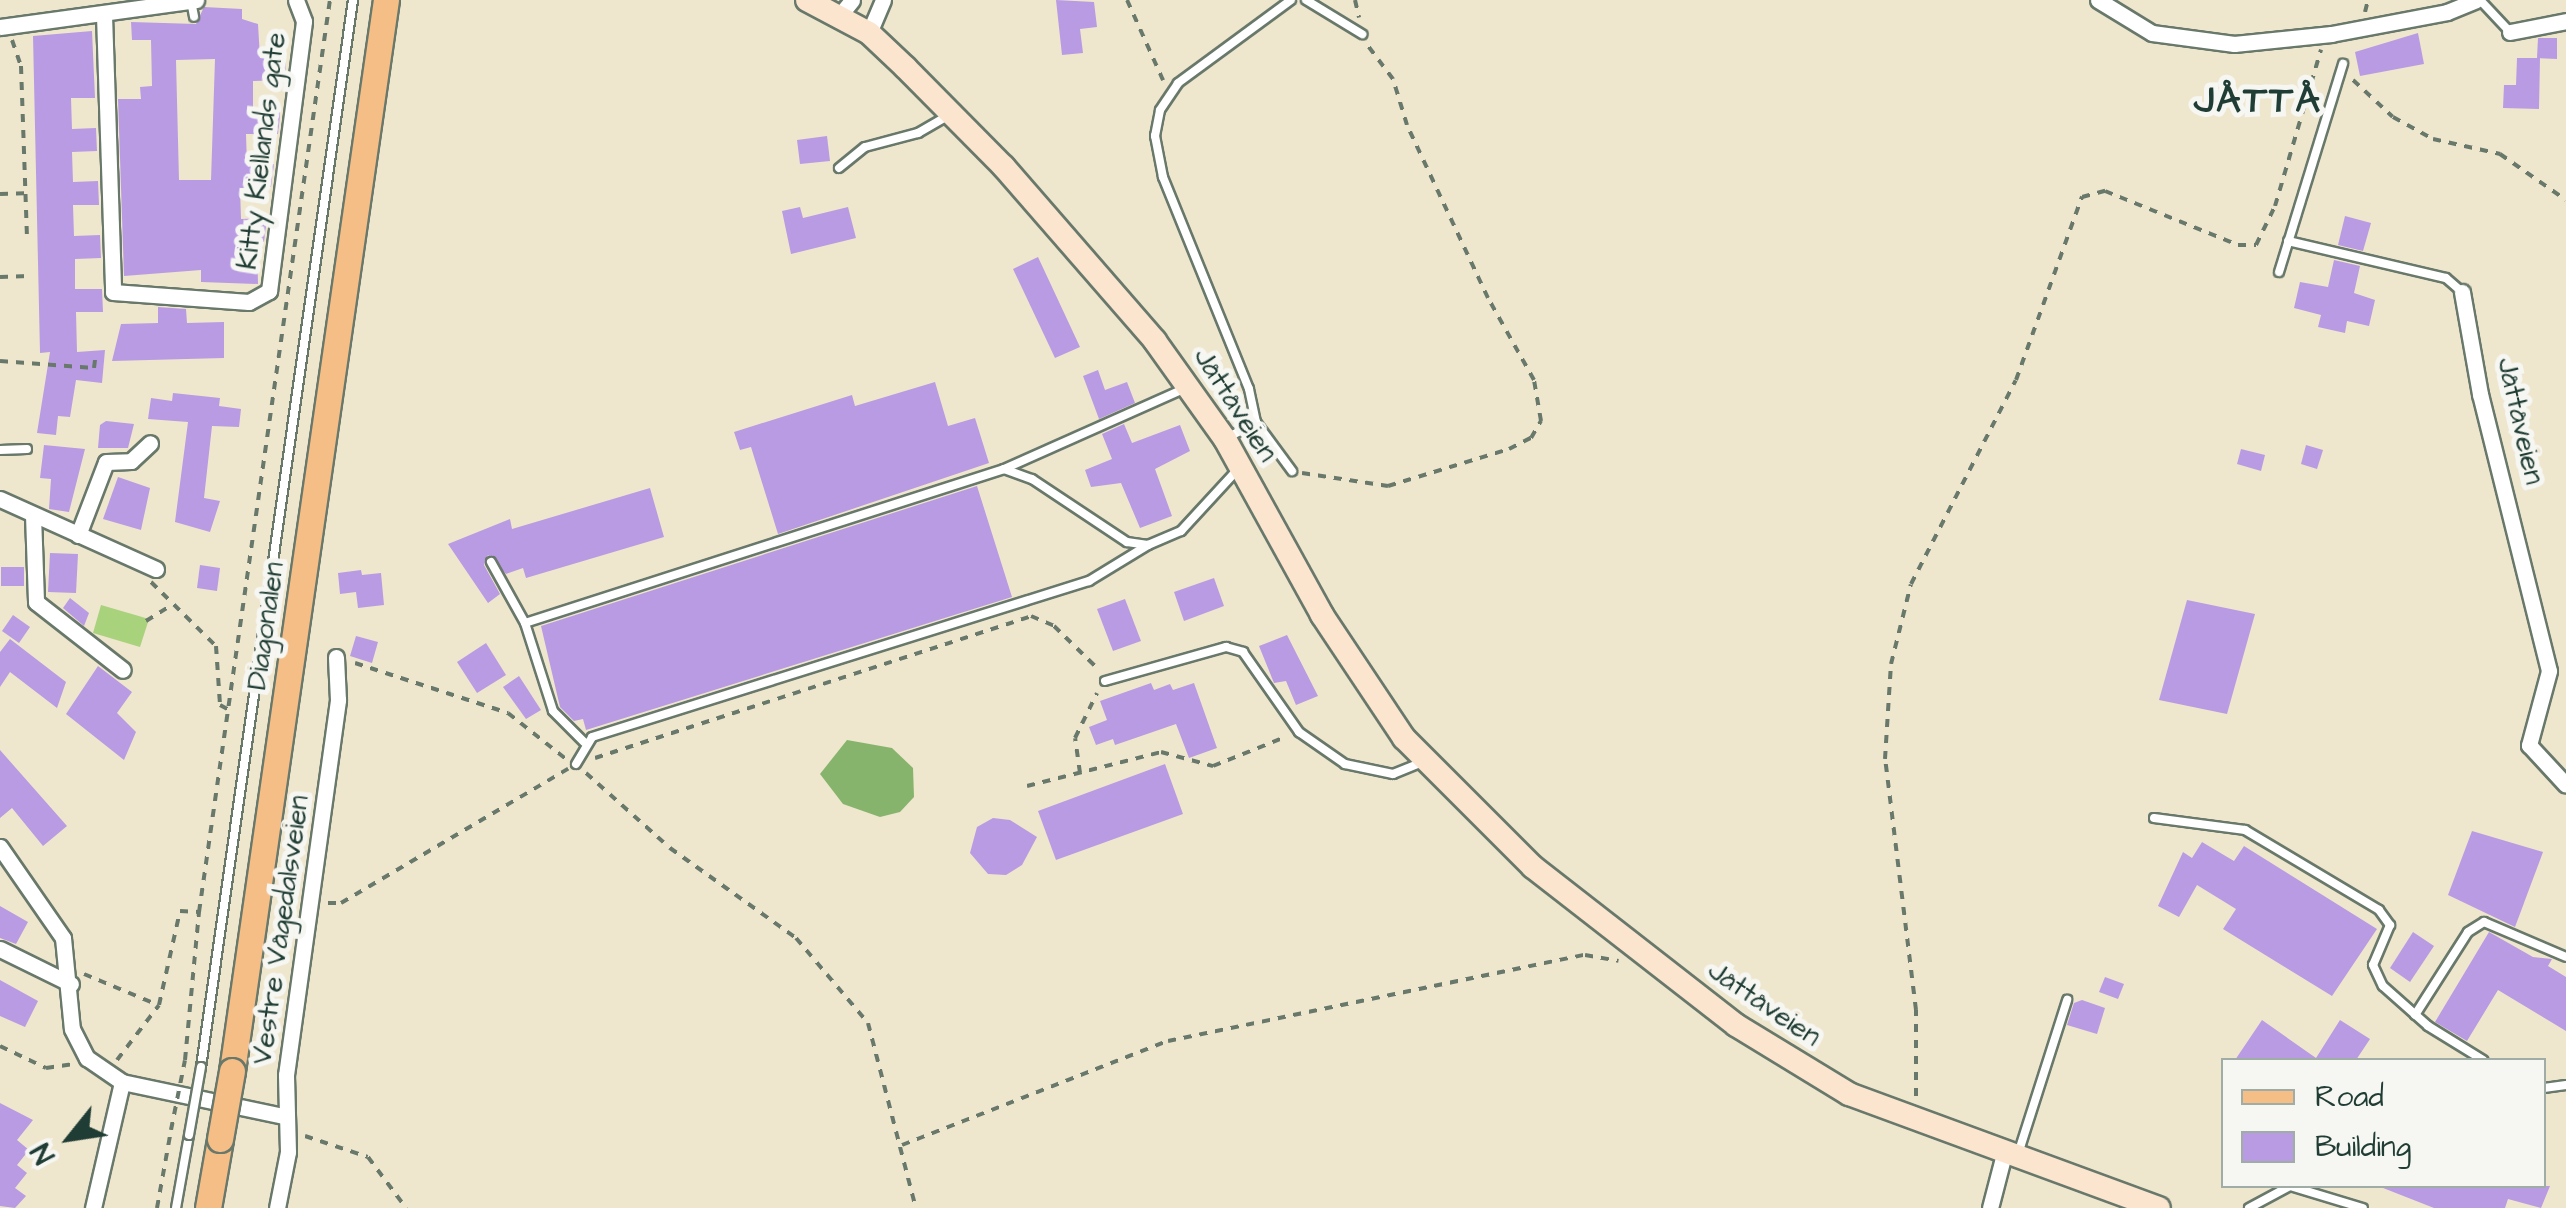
<!DOCTYPE html>
<meta charset="utf-8">
<style>
body{margin:0}
#map{position:relative;width:2566px;height:1208px;overflow:hidden;background:#efe6ce;font-family:"Architects Daughter",sans-serif}
div>[style]{position:absolute}
.green>*{inset:0;background:#a9d27d}
.forest>*{inset:0;background:#86b46c}
.building>*{inset:0;background:#b99be3}
.path>*{height:4px;margin-top:-2px;transform-origin:0;background:repeating-linear-gradient(90deg,#68786a 0 8px,transparent 0 16px)}
.roads{filter:drop-shadow(2px 0 #68786a) drop-shadow(-2px 0 #68786a) drop-shadow(0 2px #68786a) drop-shadow(0 -2px #68786a)}
.service>*{height:8px;margin:-4px;padding:0 4px;transform-origin:4px;border-radius:4px;background:#fff}
.minor>*{height:15px;margin:-7.5px;padding:0 7.5px;transform-origin:7.5px;border-radius:7.5px;background:#fff}
.secondary>*{height:22px;margin:-11px;padding:0 11px;transform-origin:11px;border-radius:11px;background:#fbe5cf}
.primary>*{height:25px;margin:-12.5px;padding:0 12.5px;transform-origin:12.5px;border-radius:12.5px;background:#f6be87}
.path-bridge>*{height:4px;margin-top:-2px;transform-origin:0;background:repeating-linear-gradient(90deg,#68786a 0 8px,transparent 0 16px)}
.bridges{filter:drop-shadow(2px 0 #68786a) drop-shadow(-2px 0 #68786a) drop-shadow(0 2px #68786a) drop-shadow(0 -2px #68786a)}
.service-bridge>*{height:8px;margin:-4px;padding:0 4px;transform-origin:4px;border-radius:4px;background:#fff}
.primary-bridge>*{height:25px;margin:-12.5px;padding:0 12.5px;transform-origin:12.5px;border-radius:12.5px;background:#f6be87}
span{translate:-50% -50%;white-space:nowrap;text-align:center;line-height:1.15;-webkit-text-stroke:10px #f6f6f2;paint-order:stroke}
.street-label{font-size:28px;color:#1f3d34}
.district-label{font-size:38px;color:#1f3d34;font-weight:700;letter-spacing:2.5px}
.legend{position:absolute;left:2221px;top:1058px;width:325px;height:130px;box-sizing:border-box;background:#f6f6f2;border:2px solid #a0aca6;margin:0;padding:12px 18px;list-style:none;font-size:30px;color:#1f3d34}
.legend li{display:flex;align-items:center;gap:20px;height:50px}
.legend b{width:50px;border:2px solid #a0aca6}
.north{position:absolute;left:20px;top:1088px;width:100px;height:100px;-webkit-text-stroke:8px #f6f6f2;paint-order:stroke;rotate:240deg;font-size:28px;font-weight:700;line-height:40px;text-align:center;color:#1f3d34}
.north::after{content:'';display:block;margin:auto;width:35px;height:45px;background:#1f3d34;clip-path:polygon(50% 0,100% 100%,50% 72%,0 100%)}
</style>
<div id="map">
<div class="green">
<i style="clip-path:polygon(101px 605px,149px 619px,140px 647px,93px 633px)"></i>
</div>
<div class="forest">
<i style="clip-path:polygon(847px 740px,892px 748px,913px 768px,914px 797px,900px 812px,880px 817px,843px 804px,820px 774px)"></i>
</div>
<div class="building">
<i style="clip-path:polygon(1056px 0,1094px 2px,1097px 27px,1080px 29px,1083px 53px,1062px 55px)"></i>
<i style="clip-path:polygon(evenodd,204px 7px,242px 9px,242px 19px,258px 24px,260px 58px,286px 57px,285px 80px,253px 81px,253px 111px,280px 111px,280px 116px,278px 134px,246px 134px,247px 165px,274px 164px,271px 187px,240px 188px,241px 219px,267px 218px,264px 242px,257px 242px,258px 284px,201px 282px,201px 270px,124px 276px,118px 99px,141px 99px,140px 87px,152px 86px,151px 40px,132px 40px,131px 22px,196px 24px,204px 7px,215px 59px,211px 180px,179px 180px,176px 60px,215px 59px)"></i>
<i style="clip-path:polygon(92px 31px,95px 98px,71px 98px,72px 129px,96px 128px,97px 151px,72px 152px,73px 182px,98px 181px,99px 205px,73px 205px,74px 236px,100px 235px,101px 258px,75px 259px,75px 289px,102px 289px,103px 312px,76px 312px,77px 352px,105px 350px,102px 383px,76px 380px,70px 417px,58px 416px,56px 435px,37px 433px,50px 352px,40px 353px,33px 36px)"></i>
<i style="clip-path:polygon(2418px 33px,2424px 64px,2360px 76px,2355px 52px)"></i>
<i style="clip-path:polygon(2538px 38px,2557px 38px,2557px 59px,2537px 58px)"></i>
<i style="clip-path:polygon(2517px 58px,2540px 58px,2539px 109px,2503px 108px,2504px 85px,2516px 85px)"></i>
<i style="clip-path:polygon(827px 136px,830px 161px,800px 164px,797px 140px)"></i>
<i style="clip-path:polygon(800px 207px,803px 218px,848px 207px,856px 238px,791px 254px,782px 211px)"></i>
<i style="clip-path:polygon(2345px 216px,2371px 223px,2363px 251px,2338px 245px)"></i>
<i style="clip-path:polygon(1038px 257px,1080px 347px,1055px 358px,1013px 269px)"></i>
<i style="clip-path:polygon(2334px 260px,2360px 266px,2354px 293px,2375px 300px,2369px 326px,2347px 321px,2345px 333px,2318px 327px,2321px 315px,2294px 308px,2300px 282px,2328px 287px)"></i>
<i style="clip-path:polygon(158px 307px,186px 309px,187px 323px,224px 322px,224px 358px,112px 361px,121px 324px,158px 323px)"></i>
<i style="clip-path:polygon(1098px 370px,1105px 390px,1127px 382px,1135px 403px,1099px 419px,1083px 376px)"></i>
<i style="clip-path:polygon(935px 382px,948px 426px,975px 418px,989px 463px,778px 534px,751px 447px,740px 450px,734px 432px,852px 395px,855px 406px)"></i>
<i style="clip-path:polygon(173px 393px,220px 398px,219px 406px,241px 409px,239px 427px,212px 426px,204px 498px,220px 501px,210px 532px,175px 522px,188px 422px,148px 419px,151px 398px,172px 401px)"></i>
<i style="clip-path:polygon(106px 421px,134px 424px,128px 448px,98px 448px,100px 425px)"></i>
<i style="clip-path:polygon(1124px 424px,1132px 443px,1180px 425px,1190px 451px,1155px 469px,1172px 516px,1140px 528px,1121px 483px,1091px 487px,1085px 470px,1112px 459px,1102px 434px)"></i>
<i style="clip-path:polygon(44px 445px,85px 449px,69px 512px,49px 509px,51px 479px,40px 478px)"></i>
<i style="clip-path:polygon(2306px 445px,2323px 450px,2317px 469px,2301px 464px)"></i>
<i style="clip-path:polygon(2241px 449px,2265px 455px,2261px 471px,2237px 464px)"></i>
<i style="clip-path:polygon(118px 477px,150px 488px,141px 530px,103px 519px)"></i>
<i style="clip-path:polygon(977px 486px,1012px 597px,586px 730px,583px 719px,574px 721px,560px 707px,541px 626px)"></i>
<i style="clip-path:polygon(650px 488px,664px 537px,526px 578px,523px 568px,506px 574px,488px 555px,484px 565px,500px 594px,488px 603px,448px 544px,510px 519px,512px 529px)"></i>
<i style="clip-path:polygon(50px 553px,78px 554px,76px 593px,48px 592px)"></i>
<i style="clip-path:polygon(200px 565px,220px 568px,217px 591px,197px 588px)"></i>
<i style="clip-path:polygon(1px 567px,24px 567px,24px 586px,1px 586px)"></i>
<i style="clip-path:polygon(361px 570px,362px 575px,381px 573px,384px 605px,358px 608px,356px 592px,340px 594px,338px 573px)"></i>
<i style="clip-path:polygon(1214px 578px,1224px 606px,1184px 621px,1174px 592px)"></i>
<i style="clip-path:polygon(70px 598px,89px 613px,84px 626px,63px 608px)"></i>
<i style="clip-path:polygon(1125px 599px,1141px 641px,1113px 651px,1097px 609px)"></i>
<i style="clip-path:polygon(2187px 600px,2255px 614px,2227px 714px,2159px 700px)"></i>
<i style="clip-path:polygon(13px 615px,30px 627px,19px 643px,2px 631px)"></i>
<i style="clip-path:polygon(1287px 635px,1318px 696px,1296px 705px,1286px 681px,1274px 683px,1259px 646px)"></i>
<i style="clip-path:polygon(356px 636px,378px 642px,372px 663px,350px 656px)"></i>
<i style="clip-path:polygon(10px 639px,66px 682px,57px 708px,10px 672px,0 687px,0 652px)"></i>
<i style="clip-path:polygon(486px 643px,506px 675px,477px 693px,457px 662px)"></i>
<i style="clip-path:polygon(98px 666px,132px 692px,117px 713px,136px 732px,124px 760px,66px 714px)"></i>
<i style="clip-path:polygon(519px 676px,541px 710px,526px 719px,503px 687px)"></i>
<i style="clip-path:polygon(1151px 683px,1154px 690px,1170px 684px,1173px 690px,1194px 683px,1217px 748px,1189px 758px,1176px 724px,1115px 745px,1113px 739px,1096px 745px,1089px 727px,1107px 720px,1100px 701px)"></i>
<i style="clip-path:polygon(0 750px,67px 826px,43px 846px,12px 808px,0 818px)"></i>
<i style="clip-path:polygon(1165px 764px,1183px 814px,1056px 860px,1038px 811px)"></i>
<i style="clip-path:polygon(993px 818px,1010px 820px,1037px 837px,1022px 865px,1006px 875px,988px 874px,970px 853px,977px 827px)"></i>
<i style="clip-path:polygon(2472px 831px,2543px 852px,2515px 927px,2448px 895px)"></i>
<i style="clip-path:polygon(2202px 842px,2234px 861px,2244px 846px,2377px 929px,2332px 996px,2223px 929px,2236px 909px,2197px 885px,2179px 917px,2158px 906px,2183px 852px,2192px 858px)"></i>
<i style="clip-path:polygon(0 906px,28px 922px,16px 944px,0 938px)"></i>
<i style="clip-path:polygon(2413px 932px,2434px 946px,2410px 982px,2390px 968px)"></i>
<i style="clip-path:polygon(2489px 932px,2533px 957px,2552px 959px,2548px 966px,2566px 977px,2566px 1031px,2498px 990px,2467px 1041px,2435px 1022px)"></i>
<i style="clip-path:polygon(2105px 977px,2124px 984px,2118px 999px,2099px 992px)"></i>
<i style="clip-path:polygon(0 980px,38px 1001px,25px 1027px,0 1016px)"></i>
<i style="clip-path:polygon(2082px 1000px,2105px 1008px,2097px 1034px,2067px 1025px,2074px 1003px)"></i>
<i style="clip-path:polygon(2262px 1020px,2316px 1058px,2340px 1020px,2370px 1039px,2356px 1060px,2235px 1060px)"></i>
<i style="clip-path:polygon(0 1103px,33px 1120px,17px 1140px,29px 1150px,17px 1165px,27px 1173px,15px 1188px,26px 1196px,15px 1208px,0 1206px)"></i>
<i style="clip-path:polygon(2378px 1186px,2550px 1186px,2541px 1208px,2508px 1199px,2505px 1208px,2434px 1208px)"></i>
</div>
<div class="path">
<i style="left:1127px;top:0;width:88px;rotate:65.8deg"></i>
<i style="left:1355px;top:0;width:18px;rotate:77deg"></i>
<i style="left:2365px;top:12px;width:12px;rotate:-76deg"></i>
<i style="left:12px;top:40px;width:28px;rotate:71deg"></i>
<i style="left:21px;top:66px;width:171px;rotate:88deg"></i>
<i style="left:2353px;top:80px;width:54px;rotate:42.8deg"></i>
<i style="left:2393px;top:117px;width:46px;rotate:28.8deg"></i>
<i style="left:2433px;top:139px;width:69px;rotate:12.6deg"></i>
<i style="left:2500px;top:154px;width:80px;rotate:34.9deg"></i>
<i style="left:0;top:194px;width:25px;rotate:-2deg"></i>
<i style="left:0;top:277px;width:29px;rotate:-2deg"></i>
<i style="left:0;top:361px;width:94px;rotate:4.3deg"></i>
<i style="left:94px;top:368px;width:16px;rotate:-83deg"></i>
<i style="left:1302px;top:473px;width:87px;rotate:8.6deg"></i>
<i style="left:1388px;top:486px;width:127px;rotate:-17deg"></i>
<i style="left:1509px;top:449px;width:25px;rotate:-27deg"></i>
<i style="left:1531px;top:438px;width:20px;rotate:-60deg"></i>
<i style="left:1541px;top:421px;width:42px;rotate:-99.7deg"></i>
<i style="left:1534px;top:380px;width:94px;rotate:-119.3deg"></i>
<i style="left:1488px;top:298px;width:191px;rotate:-115.1deg"></i>
<i style="left:1407px;top:125px;width:48px;rotate:-106.9deg"></i>
<i style="left:1393px;top:79px;width:41px;rotate:-127.1deg"></i>
<i style="left:151px;top:582px;width:91px;rotate:44.6deg"></i>
<i style="left:216px;top:646px;width:59px;rotate:86.1deg"></i>
<i style="left:220px;top:705px;width:10px;rotate:29deg"></i>
<i style="left:146px;top:621px;width:31px;rotate:-32deg"></i>
<i style="left:355px;top:663px;width:161px;rotate:18.1deg"></i>
<i style="left:508px;top:713px;width:74px;rotate:38.4deg"></i>
<i style="left:595px;top:758px;width:459px;rotate:-18deg"></i>
<i style="left:1031px;top:616px;width:25px;rotate:23deg"></i>
<i style="left:1054px;top:626px;width:62px;rotate:44.3deg"></i>
<i style="left:586px;top:773px;width:113px;rotate:41.8deg"></i>
<i style="left:670px;top:848px;width:155px;rotate:35.5deg"></i>
<i style="left:796px;top:938px;width:111px;rotate:49.7deg"></i>
<i style="left:868px;top:1023px;width:191px;rotate:75.5deg"></i>
<i style="left:1080px;top:773px;width:35px;rotate:-98deg"></i>
<i style="left:1075px;top:738px;width:50px;rotate:-63.9deg"></i>
<i style="left:1027px;top:786px;width:138px;rotate:-14.2deg"></i>
<i style="left:1161px;top:752px;width:54px;rotate:15.1deg"></i>
<i style="left:1213px;top:766px;width:78px;rotate:-21.9deg"></i>
<i style="left:328px;top:903px;width:13px"></i>
<i style="left:341px;top:903px;width:264px;rotate:-30.6deg"></i>
<i style="left:84px;top:974px;width:80px;rotate:22.7deg"></i>
<i style="left:0;top:1046px;width:51px;rotate:25.6deg"></i>
<i style="left:46px;top:1068px;width:28px;rotate:-8deg"></i>
<i style="left:117px;top:1060px;width:69px;rotate:-52.6deg"></i>
<i style="left:159px;top:1005px;width:96px;rotate:-77.4deg"></i>
<i style="left:180px;top:911px;width:19px;rotate:3deg"></i>
<i style="left:185px;top:1060px;width:149px;rotate:-84.6deg"></i>
<i style="left:199px;top:912px;width:921px;rotate:-81.83deg"></i>
<i style="left:1916px;top:1096px;width:86px;rotate:-90deg"></i>
<i style="left:1916px;top:1010px;width:253px;rotate:-97deg"></i>
<i style="left:1885px;top:759px;width:95px;rotate:-86.4deg"></i>
<i style="left:1891px;top:664px;width:82px;rotate:-76deg"></i>
<i style="left:1911px;top:584px;width:229px;rotate:-62.8deg"></i>
<i style="left:2016px;top:380px;width:195px;rotate:-70.2deg"></i>
<i style="left:2082px;top:197px;width:24px;rotate:-15deg"></i>
<i style="left:2105px;top:191px;width:144px;rotate:22.1deg"></i>
<i style="left:2238px;top:245px;width:18px"></i>
<i style="left:2256px;top:245px;width:43px;rotate:-64deg"></i>
<i style="left:2275px;top:206px;width:163px;rotate:-73.6deg"></i>
<i style="left:305px;top:1136px;width:66px;rotate:18.4deg"></i>
<i style="left:368px;top:1157px;width:64px;rotate:53.3deg"></i>
<i style="left:902px;top:1145px;width:286px;rotate:-21.4deg"></i>
<i style="left:1168px;top:1041px;width:426px;rotate:-11.7deg"></i>
<i style="left:1585px;top:955px;width:34px;rotate:10deg"></i>
<i style="left:157px;top:1208px;width:79px;rotate:-79.8deg"></i>
</div>
<div class="roads">
<div class="service">
<i style="left:1306px;top:0;width:66px;rotate:31.3deg"></i>
<i style="left:2480px;top:0;width:44px;rotate:46.8deg"></i>
<i style="left:191px;top:1px;width:16px;rotate:79deg"></i>
<i style="left:839px;top:168px;width:33px;rotate:-39deg"></i>
<i style="left:865px;top:147px;width:55px;rotate:-14.8deg"></i>
<i style="left:918px;top:133px;width:34px;rotate:-30deg"></i>
<i style="left:2288px;top:241px;width:162px;rotate:13.2deg"></i>
<i style="left:2446px;top:278px;width:21px;rotate:41deg"></i>
<i style="left:2279px;top:272px;width:218px;rotate:-72.9deg"></i>
<i style="left:1256px;top:422px;width:34px;rotate:-102deg"></i>
<i style="left:1249px;top:389px;width:229px;rotate:-112.1deg"></i>
<i style="left:1163px;top:177px;width:42px;rotate:-101deg"></i>
<i style="left:1155px;top:136px;width:26px;rotate:-79deg"></i>
<i style="left:1160px;top:110px;width:32px;rotate:-56deg"></i>
<i style="left:1178px;top:83px;width:140px;rotate:-36.3deg"></i>
<i style="left:1229px;top:437px;width:31px;rotate:-29deg"></i>
<i style="left:1256px;top:422px;width:61px;rotate:53.7deg"></i>
<i style="left:0;top:450px;width:27px;rotate:-2deg"></i>
<i style="left:1004px;top:469px;width:30px;rotate:20deg"></i>
<i style="left:1032px;top:479px;width:114px;rotate:33.6deg"></i>
<i style="left:1127px;top:542px;width:21px;rotate:8deg"></i>
<i style="left:1148px;top:545px;width:36px;rotate:-23deg"></i>
<i style="left:1181px;top:531px;width:84px;rotate:-47.4deg"></i>
<i style="left:491px;top:562px;width:70px;rotate:60.9deg"></i>
<i style="left:525px;top:623px;width:92px;rotate:72.3deg"></i>
<i style="left:553px;top:711px;width:44px;rotate:45deg"></i>
<i style="left:525px;top:623px;width:503px;rotate:-17.82deg"></i>
<i style="left:1004px;top:469px;width:199px;rotate:-24deg"></i>
<i style="left:1105px;top:681px;width:126px;rotate:-15.7deg"></i>
<i style="left:1226px;top:647px;width:18px;rotate:16deg"></i>
<i style="left:1243px;top:652px;width:98px;rotate:55deg"></i>
<i style="left:1299px;top:732px;width:56px;rotate:34.8deg"></i>
<i style="left:1345px;top:764px;width:49px;rotate:11.8deg"></i>
<i style="left:1393px;top:774px;width:31px;rotate:-22deg"></i>
<i style="left:576px;top:764px;width:31px;rotate:-59deg"></i>
<i style="left:592px;top:737px;width:521px;rotate:-17.43deg"></i>
<i style="left:1089px;top:581px;width:69px;rotate:-31.4deg"></i>
<i style="left:2154px;top:818px;width:92px;rotate:7.5deg"></i>
<i style="left:2245px;top:830px;width:156px;rotate:30.8deg"></i>
<i style="left:2379px;top:910px;width:19px;rotate:54deg"></i>
<i style="left:2390px;top:925px;width:43px;rotate:113deg"></i>
<i style="left:2373px;top:965px;width:23px;rotate:65deg"></i>
<i style="left:2383px;top:986px;width:60px;rotate:41.6deg"></i>
<i style="left:2428px;top:1026px;width:65px;rotate:31.7deg"></i>
<i style="left:2415px;top:1015px;width:98px;rotate:-57.4deg"></i>
<i style="left:2468px;top:932px;width:19px;rotate:-32deg"></i>
<i style="left:2484px;top:922px;width:89px;rotate:23.1deg"></i>
<i style="left:201px;top:1067px;width:1078px;rotate:-81.89deg"></i>
<i style="left:2544px;top:1088px;width:22px;rotate:-8deg"></i>
<i style="left:2018px;top:1154px;width:162px;rotate:-72.3deg"></i>
<i style="left:176px;top:1208px;width:74px;rotate:-79.9deg"></i>
<i style="left:2249px;top:1208px;width:47px;rotate:-28.2deg"></i>
<i style="left:2290px;top:1186px;width:76px;rotate:16.8deg"></i>
</div>
<div class="minor">
<i style="left:2098px;top:0;width:63px;rotate:31.4deg"></i>
<i style="left:2152px;top:33px;width:83px;rotate:7.6deg"></i>
<i style="left:2234px;top:44px;width:98px;rotate:-5.9deg"></i>
<i style="left:2331px;top:34px;width:118px;rotate:-10.7deg"></i>
<i style="left:2447px;top:12px;width:31px;rotate:-22deg"></i>
<i style="left:104px;top:15px;width:277px;rotate:88.1deg"></i>
<i style="left:113px;top:292px;width:136px;rotate:4.2deg"></i>
<i style="left:249px;top:302px;width:23px;rotate:-29deg"></i>
<i style="left:269px;top:291px;width:272px;rotate:-82.6deg"></i>
<i style="left:304px;top:21px;width:22px;rotate:-111deg"></i>
<i style="left:840px;top:15px;width:19px;rotate:-51deg"></i>
<i style="left:0;top:27px;width:198px;rotate:-7.8deg"></i>
<i style="left:2510px;top:32px;width:57px;rotate:-11.1deg"></i>
<i style="left:869px;top:33px;width:36px;rotate:-67deg"></i>
<i style="left:2462px;top:292px;width:104px;rotate:80deg"></i>
<i style="left:2480px;top:394px;width:285px;rotate:76deg"></i>
<i style="left:2549px;top:671px;width:77px;rotate:105.1deg"></i>
<i style="left:2529px;top:745px;width:54px;rotate:47.2deg"></i>
<i style="left:0;top:499px;width:171px;rotate:24.2deg"></i>
<i style="left:33px;top:515px;width:87px;rotate:88deg"></i>
<i style="left:36px;top:602px;width:110px;rotate:38deg"></i>
<i style="left:78px;top:535px;width:78px;rotate:-69deg"></i>
<i style="left:106px;top:462px;width:25px;rotate:-2deg"></i>
<i style="left:131px;top:461px;width:26px;rotate:-43deg"></i>
<i style="left:0;top:847px;width:111px;rotate:55.3deg"></i>
<i style="left:63px;top:938px;width:91px;rotate:84.4deg"></i>
<i style="left:72px;top:1029px;width:33px;rotate:63deg"></i>
<i style="left:87px;top:1058px;width:42px;rotate:34.4deg"></i>
<i style="left:122px;top:1082px;width:166px;rotate:11.9deg"></i>
<i style="left:0;top:949px;width:79px;rotate:26.2deg"></i>
<i style="left:93px;top:1208px;width:129px;rotate:-77deg"></i>
<i style="left:277px;top:1208px;width:57px;rotate:-78.9deg"></i>
<i style="left:288px;top:1152px;width:77px;rotate:-91.5deg"></i>
<i style="left:286px;top:1075px;width:379px;rotate:-82.1deg"></i>
<i style="left:338px;top:700px;width:43px;rotate:-92.7deg"></i>
<i style="left:1990px;top:1208px;width:56px;rotate:-75.5deg"></i>
</div>
<div class="secondary">
<i style="left:807px;top:0;width:70px;rotate:28deg"></i>
<i style="left:869px;top:33px;width:51px;rotate:43.4deg"></i>
<i style="left:906px;top:68px;width:139px;rotate:45.3deg"></i>
<i style="left:1004px;top:167px;width:230px;rotate:49deg"></i>
<i style="left:1155px;top:341px;width:120px;rotate:54.5deg"></i>
<i style="left:1225px;top:439px;width:201px;rotate:61.1deg"></i>
<i style="left:1322px;top:615px;width:148px;rotate:56.3deg"></i>
<i style="left:1404px;top:738px;width:182px;rotate:45deg"></i>
<i style="left:1533px;top:867px;width:257px;rotate:37.9deg"></i>
<i style="left:1736px;top:1025px;width:132px;rotate:31.4deg"></i>
<i style="left:1849px;top:1094px;width:330px;rotate:20.2deg"></i>
</div>
<div class="primary">
<i style="left:232px;top:1071px;width:1082px;rotate:-81.82deg"></i>
<i style="left:208px;top:1208px;width:70px;rotate:-80.1deg"></i>
</div>
</div>
<div class="path-bridge">
<i style="left:171px;top:1130px;width:71px;rotate:-78.7deg"></i>
</div>
<div class="bridges">
<div class="service-bridge">
<i style="left:189px;top:1135px;width:69px;rotate:-80deg"></i>
</div>
<div class="primary-bridge">
<i style="left:220px;top:1139px;width:69px;rotate:-80deg"></i>
</div>
</div>
<div class="street-label">
<span style="left:262px;top:151px;rotate:-83deg">Kitty Kiellands gate</span>
<span style="left:1235px;top:405px;rotate:57deg">Jåttåveien</span>
<span style="left:2520px;top:421px;rotate:77deg">Jåttåveien</span>
<span style="left:266px;top:626px;rotate:-82deg">Diagonalen</span>
<span style="left:281px;top:930px;rotate:-82deg">Vestre Vågedalsveien</span>
<span style="left:1764px;top:1004px;rotate:34deg">Jåttåveien</span>
</div>
<div class="district-label">
<span style="left:2258px;top:101px">JÅTTÅ</span>
</div>
<ul class="legend">
<li><b style="height:12px;background:#f6be87"></b>Road</li>
<li><b style="height:28px;background:#b99be3"></b>Building</li>
</ul>
<div class="north">N</div>
</div>
